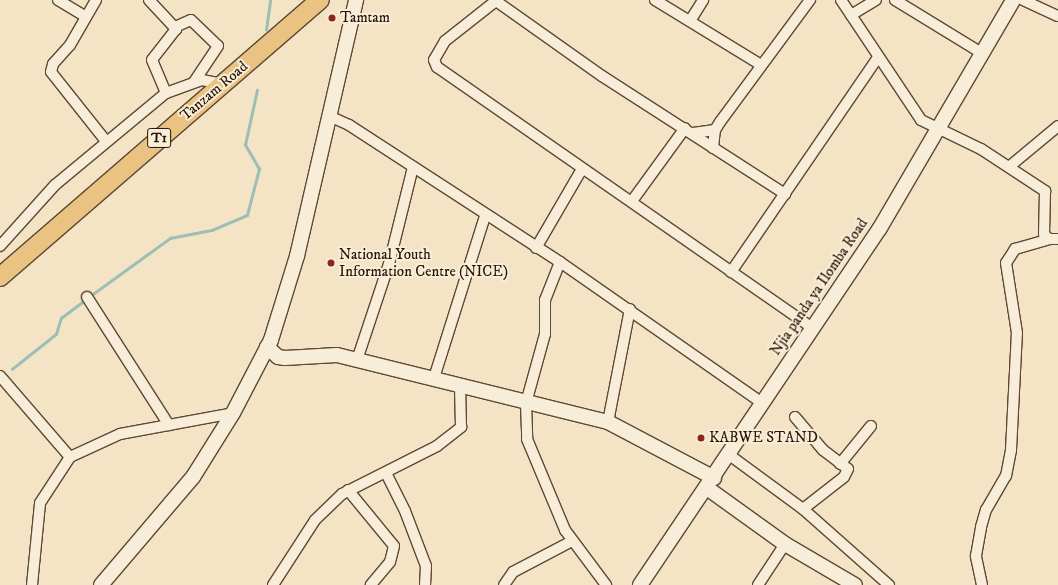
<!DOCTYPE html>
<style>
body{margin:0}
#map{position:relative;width:1058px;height:585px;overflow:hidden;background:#f4e4c5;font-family:"IM FELL DW Pica",serif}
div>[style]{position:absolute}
.stream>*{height:2.5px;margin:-1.25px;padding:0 1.25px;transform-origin:1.25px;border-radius:1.25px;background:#9cbeb5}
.roads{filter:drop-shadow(1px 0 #5c4934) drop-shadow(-1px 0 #5c4934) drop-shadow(0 1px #5c4934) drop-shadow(0 -1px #5c4934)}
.street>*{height:10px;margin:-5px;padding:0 5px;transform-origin:5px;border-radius:5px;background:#f8edd9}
.secondary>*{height:14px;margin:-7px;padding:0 7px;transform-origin:7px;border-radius:7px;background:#f8edd9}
.highway>*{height:18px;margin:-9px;padding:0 9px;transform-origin:9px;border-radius:9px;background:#eac282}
.dots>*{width:11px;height:11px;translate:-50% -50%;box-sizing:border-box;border:2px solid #f8edd9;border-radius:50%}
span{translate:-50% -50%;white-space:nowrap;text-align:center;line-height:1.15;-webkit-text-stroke:4px #f8edd9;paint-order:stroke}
.shield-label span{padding:1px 3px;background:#f8edd9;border:1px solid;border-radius:3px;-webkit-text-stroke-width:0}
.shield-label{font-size:14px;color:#291504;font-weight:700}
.poi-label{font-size:15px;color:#291504}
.left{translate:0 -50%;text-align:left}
.street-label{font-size:15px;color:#291504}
</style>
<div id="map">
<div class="stream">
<i style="left:266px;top:30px;width:30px;rotate:-82deg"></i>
<i style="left:90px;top:296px;width:99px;rotate:-35.9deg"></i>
<i style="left:170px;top:238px;width:43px;rotate:-10.8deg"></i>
<i style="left:212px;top:230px;width:38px;rotate:-23deg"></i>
<i style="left:247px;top:215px;width:48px;rotate:-75.4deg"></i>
<i style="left:259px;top:169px;width:28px;rotate:-120deg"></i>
<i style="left:245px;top:145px;width:56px;rotate:-77.7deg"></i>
<i style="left:12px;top:369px;width:56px;rotate:-38.5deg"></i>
<i style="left:56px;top:334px;width:17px;rotate:-73deg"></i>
<i style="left:61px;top:318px;width:31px;rotate:-37deg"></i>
</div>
<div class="roads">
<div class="street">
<i style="left:58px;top:0;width:31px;rotate:31deg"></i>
<i style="left:96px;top:0;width:52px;rotate:120deg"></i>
<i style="left:70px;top:45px;width:25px;rotate:132deg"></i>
<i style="left:53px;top:64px;width:8px;rotate:104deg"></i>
<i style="left:51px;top:72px;width:87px;rotate:51.5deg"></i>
<i style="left:149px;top:0;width:40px;rotate:47deg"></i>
<i style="left:176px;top:29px;width:39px;rotate:128deg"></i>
<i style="left:152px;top:60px;width:36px;rotate:67deg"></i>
<i style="left:497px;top:0;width:66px;rotate:141.7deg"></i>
<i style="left:445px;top:41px;width:22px;rotate:120deg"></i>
<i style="left:434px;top:60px;width:8px;rotate:67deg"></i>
<i style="left:437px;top:67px;width:458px;rotate:34.8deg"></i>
<i style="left:655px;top:0;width:124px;rotate:31.5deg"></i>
<i style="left:841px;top:0;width:144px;rotate:56.3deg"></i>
<i style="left:921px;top:120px;width:67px;rotate:25.8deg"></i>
<i style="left:981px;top:149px;width:77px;rotate:33.3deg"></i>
<i style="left:1045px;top:191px;width:43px;rotate:91.3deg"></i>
<i style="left:1044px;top:234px;width:7px;rotate:45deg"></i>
<i style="left:1049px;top:239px;width:9px"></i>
<i style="left:895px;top:0;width:103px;rotate:31.5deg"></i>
<i style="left:1023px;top:0;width:38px;rotate:25deg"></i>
<i style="left:496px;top:1px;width:130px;rotate:35.3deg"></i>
<i style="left:602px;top:76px;width:218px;rotate:32.8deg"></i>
<i style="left:851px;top:15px;width:29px;rotate:-31deg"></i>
<i style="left:690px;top:21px;width:25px;rotate:-58deg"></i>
<i style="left:175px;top:27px;width:17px;rotate:-24deg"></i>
<i style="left:191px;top:20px;width:37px;rotate:44deg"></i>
<i style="left:218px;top:46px;width:43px;rotate:123.7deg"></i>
<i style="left:329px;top:116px;width:22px;rotate:24deg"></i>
<i style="left:349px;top:125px;width:252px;rotate:33deg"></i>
<i style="left:560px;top:262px;width:245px;rotate:34.9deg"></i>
<i style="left:693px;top:133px;width:22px;rotate:-8deg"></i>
<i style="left:713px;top:148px;width:18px;rotate:-84deg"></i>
<i style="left:715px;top:130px;width:9px;rotate:-58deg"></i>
<i style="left:720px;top:122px;width:152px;rotate:-53.6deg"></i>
<i style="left:1010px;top:166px;width:62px;rotate:-39.8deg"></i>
<i style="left:632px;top:201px;width:90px;rotate:-54deg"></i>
<i style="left:0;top:246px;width:82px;rotate:-48deg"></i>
<i style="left:55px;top:185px;width:144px;rotate:-39.7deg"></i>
<i style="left:166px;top:93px;width:38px;rotate:-20deg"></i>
<i style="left:202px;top:80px;width:21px;rotate:11deg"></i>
<i style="left:536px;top:248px;width:91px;rotate:-59.8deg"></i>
<i style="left:560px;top:262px;width:41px;rotate:111.5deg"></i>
<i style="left:545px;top:300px;width:34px;rotate:90deg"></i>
<i style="left:545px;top:334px;width:72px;rotate:105.4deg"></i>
<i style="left:526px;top:403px;width:36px;rotate:88deg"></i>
<i style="left:527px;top:439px;width:99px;rotate:67.3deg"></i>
<i style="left:565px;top:530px;width:69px;rotate:53.3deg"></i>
<i style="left:731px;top:272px;width:258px;rotate:-55.6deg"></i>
<i style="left:87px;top:297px;width:152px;rotate:57.4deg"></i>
<i style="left:357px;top:360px;width:101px;rotate:-71.6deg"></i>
<i style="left:389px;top:264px;width:100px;rotate:-76.1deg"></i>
<i style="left:0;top:376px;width:107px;rotate:49.2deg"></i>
<i style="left:434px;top:378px;width:170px;rotate:-72.5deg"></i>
<i style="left:795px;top:417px;width:43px;rotate:49.7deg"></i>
<i style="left:823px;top:450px;width:31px;rotate:37deg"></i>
<i style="left:848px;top:469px;width:9px;rotate:117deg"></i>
<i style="left:844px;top:477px;width:52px;rotate:142deg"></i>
<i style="left:608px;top:422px;width:115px;rotate:-79deg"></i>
<i style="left:728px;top:454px;width:93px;rotate:36.3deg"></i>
<i style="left:803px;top:509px;width:115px;rotate:41.5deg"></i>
<i style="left:840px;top:464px;width:49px;rotate:-50.8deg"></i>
<i style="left:386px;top:473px;width:42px;rotate:63.4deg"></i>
<i style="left:405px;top:511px;width:59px;rotate:69.1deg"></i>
<i style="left:426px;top:566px;width:19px;rotate:93deg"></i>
<i style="left:348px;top:490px;width:72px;rotate:50.6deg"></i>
<i style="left:394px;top:546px;width:16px;rotate:104deg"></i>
<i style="left:390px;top:562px;width:30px;rotate:130deg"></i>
<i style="left:32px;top:585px;width:82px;rotate:-84.4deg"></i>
<i style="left:40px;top:503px;width:55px;rotate:-56.9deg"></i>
<i style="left:70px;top:457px;width:55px;rotate:-24.7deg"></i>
<i style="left:120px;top:434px;width:115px;rotate:-10.5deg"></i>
<i style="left:273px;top:585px;width:77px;rotate:-57.1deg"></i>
<i style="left:315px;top:520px;width:37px;rotate:-44deg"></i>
<i style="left:342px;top:494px;width:106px;rotate:-26.8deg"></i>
<i style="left:437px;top:446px;width:31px;rotate:-38deg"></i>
<i style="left:461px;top:427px;width:42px;rotate:-91.4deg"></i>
<i style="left:504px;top:585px;width:16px;rotate:-55deg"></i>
<i style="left:513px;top:572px;width:67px;rotate:-27.7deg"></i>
<i style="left:758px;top:585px;width:49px;rotate:-56.6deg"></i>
<i style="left:982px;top:585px;width:30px;rotate:-102deg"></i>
<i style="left:976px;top:556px;width:29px;rotate:-80deg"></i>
<i style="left:981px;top:527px;width:18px;rotate:-74deg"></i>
<i style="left:986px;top:510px;width:39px;rotate:-60deg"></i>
<i style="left:1006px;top:476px;width:26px;rotate:-79deg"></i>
<i style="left:1011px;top:450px;width:117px;rotate:-87.1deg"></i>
<i style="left:1017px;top:333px;width:71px;rotate:-98.9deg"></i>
<i style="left:1006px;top:263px;width:17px;rotate:-57deg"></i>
<i style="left:1015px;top:249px;width:35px;rotate:-16deg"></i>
</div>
<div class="secondary">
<i style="left:267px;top:347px;width:15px;rotate:42deg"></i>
<i style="left:278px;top:357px;width:7px;rotate:8deg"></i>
<i style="left:285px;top:358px;width:52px;rotate:-3.3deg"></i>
<i style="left:337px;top:355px;width:279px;rotate:13.9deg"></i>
<i style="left:608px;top:422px;width:120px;rotate:27.8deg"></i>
<i style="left:707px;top:488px;width:96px;rotate:35.7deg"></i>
<i style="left:785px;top:544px;width:81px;rotate:30.4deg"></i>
<i style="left:101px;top:585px;width:142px;rotate:-49.6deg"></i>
<i style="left:193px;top:477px;width:75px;rotate:-58deg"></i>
<i style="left:233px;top:413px;width:82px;rotate:-62.5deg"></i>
<i style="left:271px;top:340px;width:88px;rotate:-72.8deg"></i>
<i style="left:297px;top:256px;width:263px;rotate:-77deg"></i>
<i style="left:640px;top:585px;width:430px;rotate:-56.1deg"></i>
<i style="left:880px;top:228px;width:264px;rotate:-59.7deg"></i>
</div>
<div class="highway">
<i style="left:0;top:277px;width:423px;rotate:-40.9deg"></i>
</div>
</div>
<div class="dots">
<i style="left:332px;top:18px;background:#8f2418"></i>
<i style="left:331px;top:263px;background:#8f2418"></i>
<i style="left:701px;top:438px;background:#8f2418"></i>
</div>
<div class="shield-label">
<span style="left:159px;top:138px">T1</span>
</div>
<div class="poi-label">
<span class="left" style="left:340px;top:18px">Tamtam</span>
<span class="left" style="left:339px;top:263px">National Youth<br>Information Centre (NICE)</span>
<span class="left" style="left:709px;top:438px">KABWE STAND</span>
</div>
<div class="street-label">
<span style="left:214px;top:91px;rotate:-40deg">Tanzam Road</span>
<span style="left:819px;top:287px;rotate:-56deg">Njia panda ya Ilomba Road</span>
</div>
</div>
